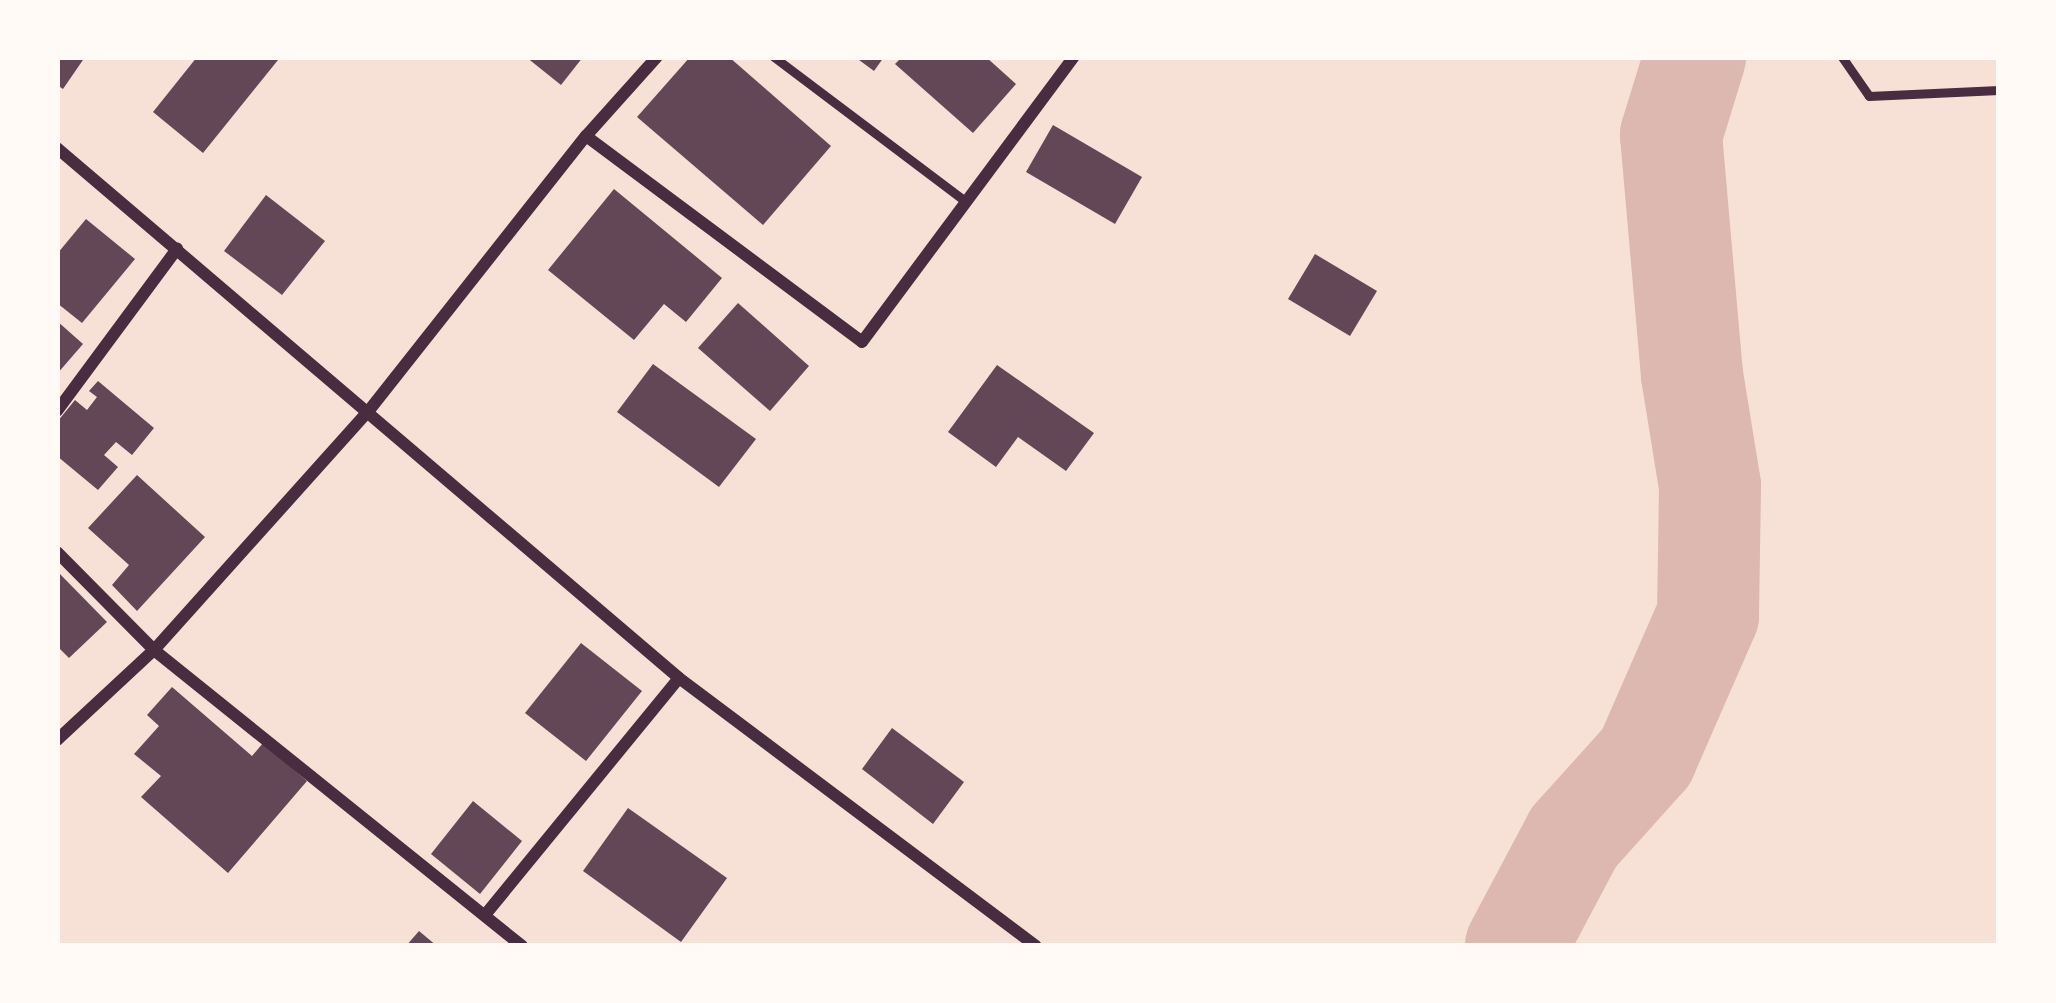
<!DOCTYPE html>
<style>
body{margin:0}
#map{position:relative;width:2056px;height:1003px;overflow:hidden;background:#f7e1d7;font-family:Raleway,sans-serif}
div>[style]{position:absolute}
.river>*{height:102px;margin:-51px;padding:0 51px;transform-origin:51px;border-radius:51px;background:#dcb8b0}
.building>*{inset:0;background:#644757}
.service>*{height:9px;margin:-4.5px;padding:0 4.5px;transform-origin:4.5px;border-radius:4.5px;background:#4a2c40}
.minor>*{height:12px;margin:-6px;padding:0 6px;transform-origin:6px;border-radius:6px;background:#4a2c40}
span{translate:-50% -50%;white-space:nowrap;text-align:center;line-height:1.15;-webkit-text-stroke:12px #fffaf5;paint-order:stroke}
.frame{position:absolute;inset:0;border:60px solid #fffaf5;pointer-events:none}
</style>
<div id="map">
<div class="river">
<i style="left:1516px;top:946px;width:123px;rotate:-62deg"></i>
<i style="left:1574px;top:837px;width:108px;rotate:-48deg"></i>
<i style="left:1646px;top:757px;width:155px;rotate:-66.4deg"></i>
<i style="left:1708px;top:615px;width:129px;rotate:-89.1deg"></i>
<i style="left:1710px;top:486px;width:112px;rotate:-99.2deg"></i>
<i style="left:1692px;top:375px;width:241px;rotate:-95deg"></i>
<i style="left:1671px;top:135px;width:82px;rotate:-72.9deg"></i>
</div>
<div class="building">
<i style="clip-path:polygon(57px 57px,85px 57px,63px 89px,57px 85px)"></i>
<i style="clip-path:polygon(197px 57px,278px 60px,203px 153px,153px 112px)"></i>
<i style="clip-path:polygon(526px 57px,583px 57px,561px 85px)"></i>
<i style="clip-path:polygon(690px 57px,729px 57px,831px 146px,763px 225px,637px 117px)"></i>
<i style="clip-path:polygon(855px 57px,884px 57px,874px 71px)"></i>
<i style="clip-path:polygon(902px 57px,986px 57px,1016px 84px,973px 133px,895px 64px)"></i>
<i style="clip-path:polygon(1053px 125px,1142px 177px,1115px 224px,1026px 172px)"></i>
<i style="clip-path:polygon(614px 189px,722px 278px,686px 322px,664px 304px,634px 340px,548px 270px)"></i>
<i style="clip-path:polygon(266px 195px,325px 241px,282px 295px,224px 251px)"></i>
<i style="clip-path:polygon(86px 219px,135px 259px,82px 323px,57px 303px,57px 254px)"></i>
<i style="clip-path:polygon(1315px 254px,1377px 291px,1350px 336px,1288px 299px)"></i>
<i style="clip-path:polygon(738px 303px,809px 366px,770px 411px,698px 348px)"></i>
<i style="clip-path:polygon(57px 321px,83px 344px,57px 374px)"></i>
<i style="clip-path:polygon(653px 364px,756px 439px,719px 487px,617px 412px)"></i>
<i style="clip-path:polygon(997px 365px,1094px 433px,1066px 471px,1018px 437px,996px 467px,948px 432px)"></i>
<i style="clip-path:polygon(98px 381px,154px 428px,132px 455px,116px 442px,104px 455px,118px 467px,98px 490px,57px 456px,57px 422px,75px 400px,87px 410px,97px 397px,89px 391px)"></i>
<i style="clip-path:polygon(137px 475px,205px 537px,137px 611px,112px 585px,129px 565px,88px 528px)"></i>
<i style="clip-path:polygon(57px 571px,107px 622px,69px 658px,57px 646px)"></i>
<i style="clip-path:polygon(581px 643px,642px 691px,586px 761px,525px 713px)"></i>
<i style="clip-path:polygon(172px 687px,252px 756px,263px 743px,307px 781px,228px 873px,141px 797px,161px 776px,134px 754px,159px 726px,147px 715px)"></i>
<i style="clip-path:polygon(892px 728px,964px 782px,933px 824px,862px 769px)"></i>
<i style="clip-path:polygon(473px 801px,522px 841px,480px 894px,431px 854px)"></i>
<i style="clip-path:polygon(628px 808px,727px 878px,681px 942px,583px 871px)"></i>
<i style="clip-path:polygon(419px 931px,437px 946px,406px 946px)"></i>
</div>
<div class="service">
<i style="left:774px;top:57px;width:239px;rotate:37deg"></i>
<i style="left:1842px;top:57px;width:47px;rotate:55.3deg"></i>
<i style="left:1869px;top:96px;width:130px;rotate:-2.6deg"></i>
</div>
<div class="minor">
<i style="left:586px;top:136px;width:344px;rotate:36.7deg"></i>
<i style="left:862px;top:342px;width:355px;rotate:-53.4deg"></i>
<i style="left:57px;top:148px;width:817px;rotate:40.43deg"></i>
<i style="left:679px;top:678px;width:446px;rotate:36.9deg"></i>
<i style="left:57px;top:411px;width:202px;rotate:-53.5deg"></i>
<i style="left:57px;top:552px;width:138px;rotate:45.3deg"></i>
<i style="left:154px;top:650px;width:472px;rotate:38.8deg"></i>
<i style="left:57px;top:740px;width:132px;rotate:-42.9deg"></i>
<i style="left:154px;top:650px;width:319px;rotate:-48.1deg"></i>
<i style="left:367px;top:413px;width:353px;rotate:-51.7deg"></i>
<i style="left:586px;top:136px;width:106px;rotate:-48.1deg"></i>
<i style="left:485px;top:915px;width:306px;rotate:-50.7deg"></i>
</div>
<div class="frame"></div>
</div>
